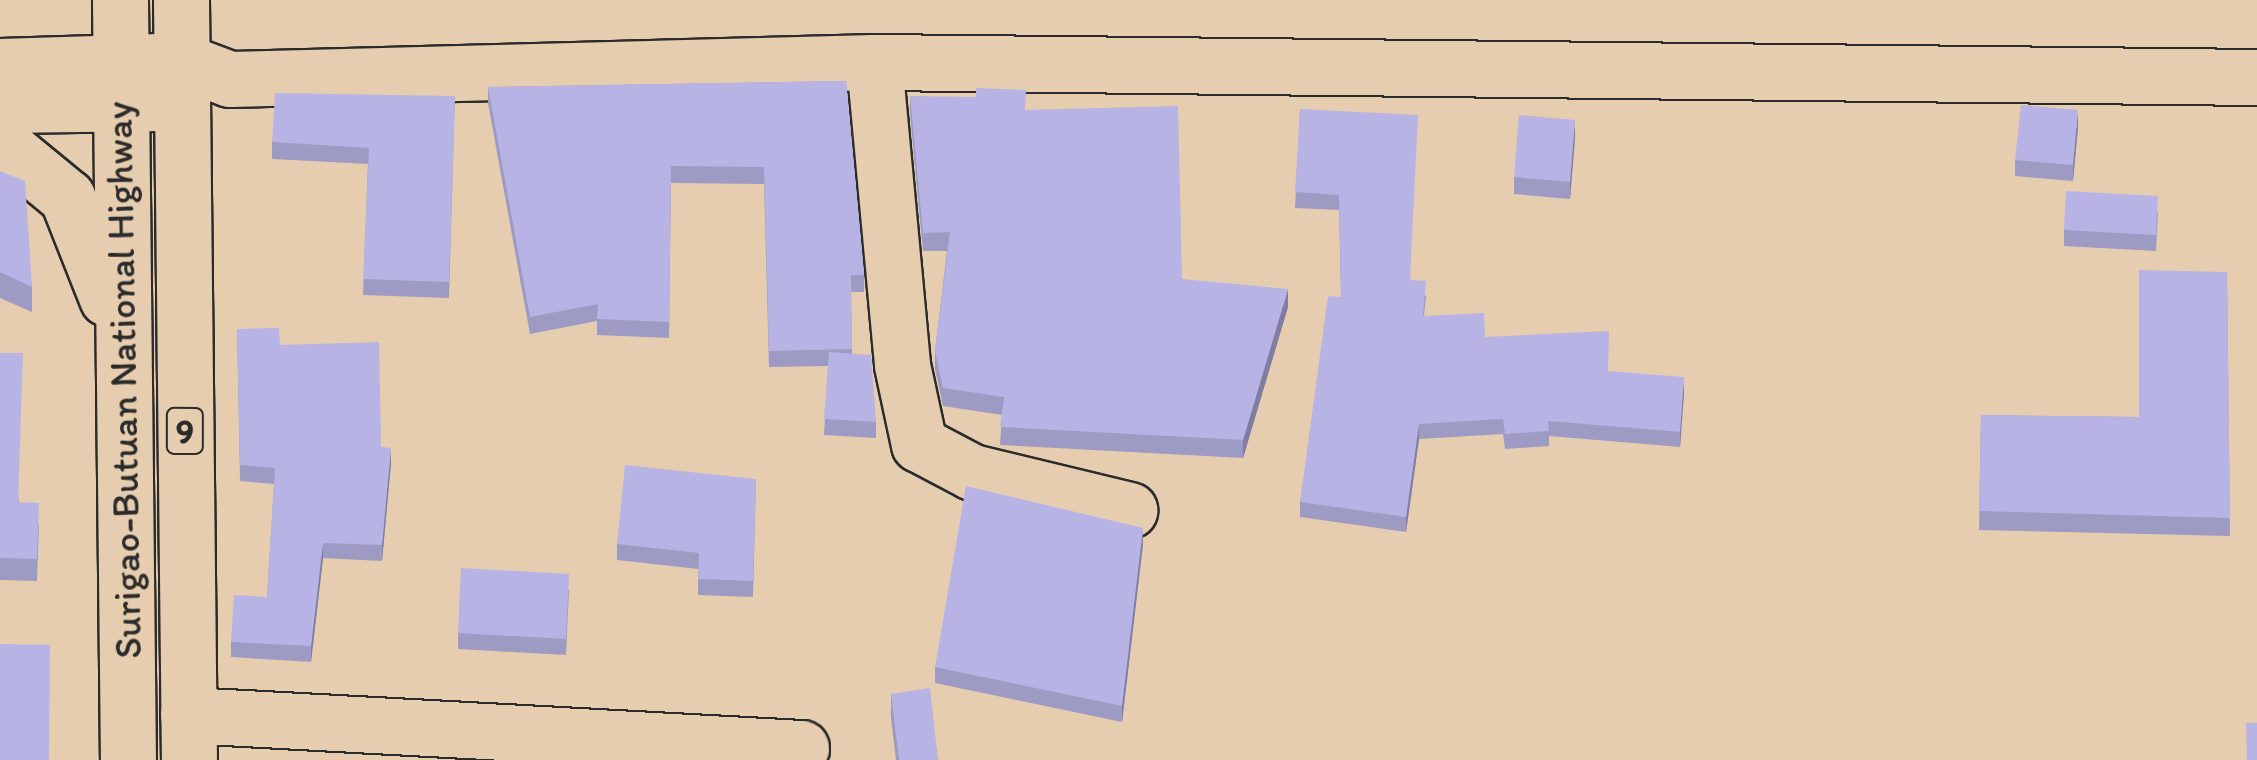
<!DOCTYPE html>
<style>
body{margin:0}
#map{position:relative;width:2257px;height:760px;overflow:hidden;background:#e7cdaf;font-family:Itim,sans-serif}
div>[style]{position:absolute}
.roads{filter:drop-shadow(2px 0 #2b2b2b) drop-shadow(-2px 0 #2b2b2b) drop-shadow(0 2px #2b2b2b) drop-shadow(0 -2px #2b2b2b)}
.minor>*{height:55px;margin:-27.5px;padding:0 27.5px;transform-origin:27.5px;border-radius:27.5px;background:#e7cdaf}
.major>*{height:55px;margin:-27.5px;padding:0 27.5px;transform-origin:27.5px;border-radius:27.5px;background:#e7cdaf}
.wall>*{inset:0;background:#9d9ac4}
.shaded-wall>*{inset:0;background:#807da0}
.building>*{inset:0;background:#b7b3e4}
span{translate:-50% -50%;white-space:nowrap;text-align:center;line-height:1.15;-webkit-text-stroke:9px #e7cdaf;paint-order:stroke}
.shield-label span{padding:2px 8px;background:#e7cdaf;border:2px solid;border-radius:8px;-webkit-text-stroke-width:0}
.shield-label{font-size:35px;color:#2b2b2b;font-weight:700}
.street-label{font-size:38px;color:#2b2b2b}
</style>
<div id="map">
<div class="roads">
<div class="minor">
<i style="left:182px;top:61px;width:51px;rotate:20.6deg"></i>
<i style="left:230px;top:79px;width:644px;rotate:-1.51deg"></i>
<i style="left:874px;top:62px;width:1383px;rotate:0.62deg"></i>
<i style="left:874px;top:62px;width:304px;rotate:84.7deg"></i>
<i style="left:902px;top:365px;width:81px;rotate:77.9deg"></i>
<i style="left:919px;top:444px;width:60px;rotate:27.8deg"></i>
<i style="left:972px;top:472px;width:162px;rotate:13.6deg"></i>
<i style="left:188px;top:715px;width:614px;rotate:3.08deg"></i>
</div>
<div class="major">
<i style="left:120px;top:0;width:760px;rotate:89.4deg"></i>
<i style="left:181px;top:0;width:760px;rotate:89.4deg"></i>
<i style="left:0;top:66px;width:159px;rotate:-1.8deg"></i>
<i style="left:0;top:105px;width:159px;rotate:-0.7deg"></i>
<i style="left:0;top:142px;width:87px;rotate:39.4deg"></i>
<i style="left:67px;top:197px;width:109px;rotate:68.4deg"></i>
</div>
</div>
<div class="wall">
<i style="clip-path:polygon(846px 81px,864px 275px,864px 292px,851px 292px,852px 354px,876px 422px,876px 438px,824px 435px,828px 366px,769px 367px,764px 184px,671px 183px,669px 338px,597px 335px,597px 321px,530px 334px,488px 103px,488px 87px)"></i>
<i style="clip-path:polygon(455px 96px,449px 298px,363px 295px,368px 164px,272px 159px,272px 142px)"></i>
<i style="clip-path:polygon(910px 96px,1026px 110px,1182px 279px,1288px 307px,1243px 458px,1000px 445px,1002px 415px,943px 406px,935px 369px,935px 351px,947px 251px,923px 251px,910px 114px)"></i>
<i style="clip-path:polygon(1300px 109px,1411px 280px,1426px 296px,1424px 316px,1485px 337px,1684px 393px,1680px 447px,1549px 436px,1549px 446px,1505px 449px,1503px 434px,1419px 439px,1406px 532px,1300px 517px,1300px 502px,1341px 297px,1339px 210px,1295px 208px)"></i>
<i style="clip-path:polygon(2078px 127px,2073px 181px,2015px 176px,2015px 160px)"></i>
<i style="clip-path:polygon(1575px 137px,1570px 199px,1514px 194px,1514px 177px)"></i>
<i style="clip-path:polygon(0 171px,32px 287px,32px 312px,0 298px)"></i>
<i style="clip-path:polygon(2158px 212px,2156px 251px,2064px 246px,2064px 230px)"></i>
<i style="clip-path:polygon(2227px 272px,2230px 536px,1979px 530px,1981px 415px,2139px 417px)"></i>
<i style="clip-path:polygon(237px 329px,280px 345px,381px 447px,391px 463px,382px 561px,323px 558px,311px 662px,231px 657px,231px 642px,267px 597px,274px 484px,240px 481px)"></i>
<i style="clip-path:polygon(0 353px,19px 502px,39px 525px,37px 581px,0 580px)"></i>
<i style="clip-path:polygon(756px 479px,753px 597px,698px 595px,698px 569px,617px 560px,617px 544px)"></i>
<i style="clip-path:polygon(1143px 544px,1122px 722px,935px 683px,935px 667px)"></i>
<i style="clip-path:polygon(569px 590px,566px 655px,458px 649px,458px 633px)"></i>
<i style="clip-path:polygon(891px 694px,938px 760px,896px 760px,891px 718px)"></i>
</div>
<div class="shaded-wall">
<i style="clip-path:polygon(2078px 110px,2078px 127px,2073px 181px,2073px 165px)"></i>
<i style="clip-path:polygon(1575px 120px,1575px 137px,1570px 199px,1570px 182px)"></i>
<i style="clip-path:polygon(1288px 289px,1288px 307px,1243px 458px,1243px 440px)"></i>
<i style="clip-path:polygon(1684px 377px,1684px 393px,1680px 447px,1680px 432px)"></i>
<i style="clip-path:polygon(1419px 424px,1419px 439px,1406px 532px,1406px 517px)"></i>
<i style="clip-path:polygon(391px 448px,391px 463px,382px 561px,382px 545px)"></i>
<i style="clip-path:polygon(1143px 528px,1143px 544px,1122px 722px,1122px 706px)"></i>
<i style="clip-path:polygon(323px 543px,323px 558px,311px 662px,311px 646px)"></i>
</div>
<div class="building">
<i style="clip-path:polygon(846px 81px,864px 275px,851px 275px,852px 349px,769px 351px,764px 167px,671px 166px,669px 322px,597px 319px,598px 304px,530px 317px,488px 87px)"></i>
<i style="clip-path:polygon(976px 88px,1026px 90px,1025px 110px,1178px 106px,1182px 279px,1288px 289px,1243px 440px,1000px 427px,1004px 397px,943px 388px,935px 351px,950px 232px,923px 233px,910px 96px,976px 97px)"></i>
<i style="clip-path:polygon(275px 93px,455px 96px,449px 282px,363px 279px,369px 148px,272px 142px)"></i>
<i style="clip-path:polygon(2021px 105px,2078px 110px,2073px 165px,2015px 160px)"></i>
<i style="clip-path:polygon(1300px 109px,1418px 115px,1410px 280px,1426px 281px,1423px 316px,1484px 313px,1485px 337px,1609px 331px,1608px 371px,1684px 377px,1680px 432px,1548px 421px,1549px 431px,1505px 434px,1503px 419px,1419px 424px,1406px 517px,1300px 502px,1328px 296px,1341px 297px,1339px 195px,1295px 192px)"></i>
<i style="clip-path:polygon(1519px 115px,1575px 120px,1570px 182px,1514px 177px)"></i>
<i style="clip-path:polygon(0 171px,25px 181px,32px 287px,0 272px)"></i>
<i style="clip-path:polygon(2066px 191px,2158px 196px,2156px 235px,2064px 230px)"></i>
<i style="clip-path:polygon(2139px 270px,2227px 272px,2230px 518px,1979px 511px,1981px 415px,2139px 417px)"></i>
<i style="clip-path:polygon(279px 328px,280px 345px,379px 342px,381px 447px,391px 448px,382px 545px,323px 543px,311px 646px,231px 642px,234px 595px,267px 597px,275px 468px,240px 465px,237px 329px)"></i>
<i style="clip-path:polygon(829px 352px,871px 355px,876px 422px,824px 419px)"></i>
<i style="clip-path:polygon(0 353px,23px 353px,18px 502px,39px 503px,37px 559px,0 558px)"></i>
<i style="clip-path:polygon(625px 465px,756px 479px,753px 581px,698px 579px,699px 553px,617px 544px)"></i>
<i style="clip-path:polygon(966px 486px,1143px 528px,1122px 706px,935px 667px)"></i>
<i style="clip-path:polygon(461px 568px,569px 574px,566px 639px,458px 633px)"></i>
<i style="clip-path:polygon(0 644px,50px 645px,49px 760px,0 760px)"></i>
<i style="clip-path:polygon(930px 688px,938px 760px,899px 760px,891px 694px)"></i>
<i style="clip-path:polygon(2246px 723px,2257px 723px,2257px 760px,2247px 760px)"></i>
</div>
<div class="shield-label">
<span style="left:185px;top:431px">9</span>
</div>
<div class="street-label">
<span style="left:124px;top:380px;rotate:-91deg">Surigao-Butuan National Highway</span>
</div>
</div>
